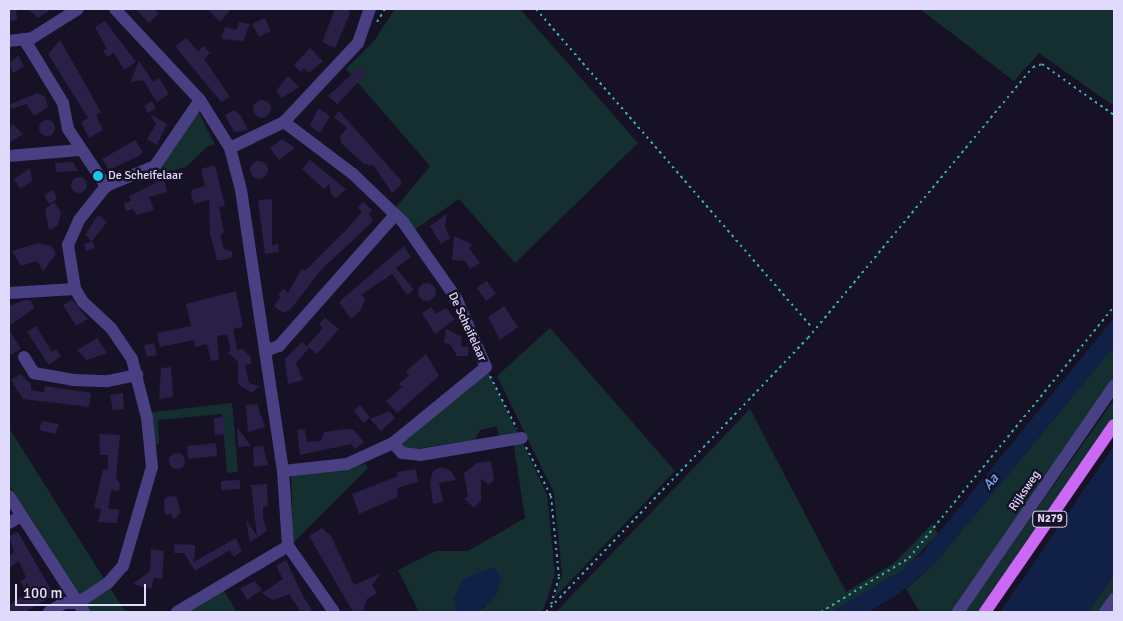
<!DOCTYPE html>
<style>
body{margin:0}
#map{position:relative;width:1123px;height:621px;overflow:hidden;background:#171126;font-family:Signika,sans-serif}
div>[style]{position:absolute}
.green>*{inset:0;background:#152f30}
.water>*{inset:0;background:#112046}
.building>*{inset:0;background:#2a1f46}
.round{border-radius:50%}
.path>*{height:2px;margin-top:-1px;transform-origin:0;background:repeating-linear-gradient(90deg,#39aeb0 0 2.5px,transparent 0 6.5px)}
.minor>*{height:12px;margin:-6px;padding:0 6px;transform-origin:6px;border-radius:6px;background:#484082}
.major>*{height:12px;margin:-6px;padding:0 6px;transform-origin:6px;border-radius:6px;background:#cb69f4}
.dots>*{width:14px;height:14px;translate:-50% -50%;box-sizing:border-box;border:2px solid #171126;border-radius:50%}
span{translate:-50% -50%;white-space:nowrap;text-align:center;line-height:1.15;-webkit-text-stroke:5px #171126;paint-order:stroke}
.shield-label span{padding:1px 4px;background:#171126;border:1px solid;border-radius:4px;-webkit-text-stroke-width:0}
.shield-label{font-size:11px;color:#e0dafc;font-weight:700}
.poi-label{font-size:12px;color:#e0dafc}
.left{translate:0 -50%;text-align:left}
.street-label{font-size:12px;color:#e0dafc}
.water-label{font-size:14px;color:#70acf4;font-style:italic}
.frame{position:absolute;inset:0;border:10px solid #e0dafc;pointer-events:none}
.scale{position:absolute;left:15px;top:584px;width:131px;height:22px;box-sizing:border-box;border:2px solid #e0dafc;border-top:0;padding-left:6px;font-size:15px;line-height:18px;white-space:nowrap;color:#e0dafc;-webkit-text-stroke:4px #171126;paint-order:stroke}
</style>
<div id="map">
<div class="green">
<i style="clip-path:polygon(395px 9px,520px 9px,638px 143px,515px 263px,459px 199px,411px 232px,392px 212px,430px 166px,346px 69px,374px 41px)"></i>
<i style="clip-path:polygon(920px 9px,1114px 9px,1114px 106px,1039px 53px,1014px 81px)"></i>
<i style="clip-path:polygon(198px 111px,215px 145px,208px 146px,186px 167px,141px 179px,151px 172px)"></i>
<i style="clip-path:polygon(550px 328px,675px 471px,554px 598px,562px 574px,554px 493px,497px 376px)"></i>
<i style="clip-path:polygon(1114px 346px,1114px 383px,954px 612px,920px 612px,906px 589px,936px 562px)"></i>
<i style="clip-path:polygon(486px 367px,518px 434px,499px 437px,497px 426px,480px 430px,475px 440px,406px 450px,399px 446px)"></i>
<i style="clip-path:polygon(1114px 400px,1114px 416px,979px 612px,964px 612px)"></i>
<i style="clip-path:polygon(232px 403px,238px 472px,227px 473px,222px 414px,158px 420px,159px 443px,152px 446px,146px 413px)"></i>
<i style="clip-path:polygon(750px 409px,846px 592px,894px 563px,932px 524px,938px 534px,903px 570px,831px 612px,556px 612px)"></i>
<i style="clip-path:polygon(9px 428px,106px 582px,82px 597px,9px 485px)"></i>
<i style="clip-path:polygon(521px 439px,547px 495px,555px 574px,544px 608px,540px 612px,474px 612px,487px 606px,464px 579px,454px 599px,457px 612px,419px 612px,398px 570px,436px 551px,468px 551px,525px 518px,513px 440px)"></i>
<i style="clip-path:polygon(366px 464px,368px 468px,293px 543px,291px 474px)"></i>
<i style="clip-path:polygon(1114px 574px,1114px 594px,1101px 612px,1088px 612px)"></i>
<i style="clip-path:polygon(221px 586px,237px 612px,181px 612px)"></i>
<i style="clip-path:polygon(110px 588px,126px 612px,88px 612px,83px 605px)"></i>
</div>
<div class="water">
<i style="clip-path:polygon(1114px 318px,1114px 346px,936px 562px,900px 593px,868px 612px,831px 612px,902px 570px,924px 551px)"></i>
<i style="clip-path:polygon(1114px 446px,1114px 574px,1096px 600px,1088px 612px,1000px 612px)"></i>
<i style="clip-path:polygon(490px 568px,496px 569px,501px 578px,496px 597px,475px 612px,457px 612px,454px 599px,464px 579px)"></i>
</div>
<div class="building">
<i style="clip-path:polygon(9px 9px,16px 9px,17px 20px,9px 21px)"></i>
<i style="clip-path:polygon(28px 9px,52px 9px,38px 18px)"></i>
<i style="clip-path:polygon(135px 9px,154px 9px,159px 14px,149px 23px)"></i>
<i style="clip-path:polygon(207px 9px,231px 9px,220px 22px)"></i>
<i style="clip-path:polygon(335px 9px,349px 9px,350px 14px,335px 48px,322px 42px)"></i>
<i style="clip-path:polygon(265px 18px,271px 31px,259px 37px,252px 24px)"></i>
<i style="clip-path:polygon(105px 21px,136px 62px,124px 70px,114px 53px,107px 57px,103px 51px,107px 49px,95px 27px)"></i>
<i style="clip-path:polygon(239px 22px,250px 24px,243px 41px,221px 39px,225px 27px,237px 30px)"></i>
<i style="clip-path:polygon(186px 38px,198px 51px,203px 46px,210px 53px,204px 59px,230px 97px,221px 102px,179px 51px,176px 46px)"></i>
<i style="clip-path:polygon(60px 40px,101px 112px,96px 115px,103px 130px,89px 138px,81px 122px,88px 118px,48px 54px)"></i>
<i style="clip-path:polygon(310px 48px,323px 61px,309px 73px,304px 68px,301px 72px,294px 65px)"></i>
<i style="clip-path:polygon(18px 56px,24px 66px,13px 73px,9px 63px)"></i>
<i style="clip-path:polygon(139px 61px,153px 82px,159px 78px,169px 94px,157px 102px,143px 80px,130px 82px)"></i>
<i style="clip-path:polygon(360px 67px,366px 74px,337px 104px,328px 96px)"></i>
<i style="clip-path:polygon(288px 76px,299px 87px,282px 98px,276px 91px)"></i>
<i style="clip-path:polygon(37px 93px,45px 97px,48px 107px,34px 116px,26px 104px,12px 109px,9px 105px)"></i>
<i class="round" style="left:253px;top:100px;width:18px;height:18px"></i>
<i style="clip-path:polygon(152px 101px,156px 108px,148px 113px,144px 106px)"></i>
<i style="clip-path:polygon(318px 108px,330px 116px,320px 133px,310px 126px)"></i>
<i style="clip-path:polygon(234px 110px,241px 116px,248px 130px,234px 132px,225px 115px)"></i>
<i style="clip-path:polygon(339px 111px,400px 179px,402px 184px,392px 193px,374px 166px,364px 164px,341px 143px,340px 136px,347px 128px,334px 117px)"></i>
<i style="clip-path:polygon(150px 114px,167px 124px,157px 145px,147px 139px,156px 124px)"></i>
<i class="round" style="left:39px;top:120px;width:16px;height:16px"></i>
<i style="clip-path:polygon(12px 124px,23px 134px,9px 143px,9px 130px)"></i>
<i style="clip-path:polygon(282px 139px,295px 148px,279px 160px,270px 148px)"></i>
<i style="clip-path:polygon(135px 140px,143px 152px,139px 156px,109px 170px,102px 159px)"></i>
<i style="clip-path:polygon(310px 160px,346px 189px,337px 198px,332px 196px,329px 184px,324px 189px,302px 169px)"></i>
<i class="round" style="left:250px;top:161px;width:18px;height:18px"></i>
<i style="clip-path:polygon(73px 162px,78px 171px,56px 172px,55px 163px)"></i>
<i style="clip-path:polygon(215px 165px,225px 206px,219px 207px,224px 233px,220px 235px,224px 249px,233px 252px,231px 258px,222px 260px,217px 260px,210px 234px,209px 200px,194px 204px,191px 195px,192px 190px,205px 186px,201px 169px)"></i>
<i style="clip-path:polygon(30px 168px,32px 181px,20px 189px,14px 179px)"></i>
<i class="round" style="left:71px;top:177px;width:16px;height:16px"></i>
<i style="clip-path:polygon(164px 179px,167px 192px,149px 197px,154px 210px,137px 215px,133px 209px,126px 211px,124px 203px,131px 201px,129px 196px)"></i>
<i style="clip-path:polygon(53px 190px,57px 199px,49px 204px,44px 195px)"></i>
<i style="clip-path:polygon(272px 199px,272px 245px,278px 244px,279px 252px,265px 254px,258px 200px)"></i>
<i style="clip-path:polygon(54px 202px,61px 213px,58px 225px,49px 230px,45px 209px)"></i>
<i style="clip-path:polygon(363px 202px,372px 210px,369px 214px,373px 221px,320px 271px,291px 309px,285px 313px,279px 310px,274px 306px,281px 297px,278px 295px,283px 289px,288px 293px,302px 268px,305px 271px,348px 228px,362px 212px,358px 208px)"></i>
<i style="clip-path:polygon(447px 214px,445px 227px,450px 238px,441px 244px,430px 226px)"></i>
<i style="clip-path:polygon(98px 215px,107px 222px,92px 241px,95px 248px,86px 251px,84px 244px,92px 241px,85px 235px)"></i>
<i style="clip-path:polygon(454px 236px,472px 244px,469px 248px,480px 263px,470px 269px,465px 261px,452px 260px)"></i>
<i style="clip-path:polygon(38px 243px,51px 246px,56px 254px,43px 271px,37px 261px,21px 266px,12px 251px)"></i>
<i style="clip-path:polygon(404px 246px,411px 257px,396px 268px,414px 290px,407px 295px,392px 274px,361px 295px,365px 299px,361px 310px,351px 319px,339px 302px)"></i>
<i style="clip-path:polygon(487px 281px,496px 294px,486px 301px,477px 288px)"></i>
<i class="round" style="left:418px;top:283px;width:18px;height:18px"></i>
<i style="clip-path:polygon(236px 291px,243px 327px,233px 329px,237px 350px,243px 349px,251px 357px,251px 364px,245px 365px,249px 383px,259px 386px,252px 393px,238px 384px,238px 362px,227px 352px,231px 351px,227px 334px,217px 336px,219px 360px,211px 361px,207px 344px,195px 347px,194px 340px,160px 347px,157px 333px,191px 326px,186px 304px)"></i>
<i style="clip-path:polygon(24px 300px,30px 300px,35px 308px,9px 326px,9px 306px)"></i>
<i style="clip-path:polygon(72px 300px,88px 319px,76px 326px,63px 305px)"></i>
<i style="clip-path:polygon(504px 306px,518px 327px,500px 340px,488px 317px)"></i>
<i style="clip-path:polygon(431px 307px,436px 314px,446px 308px,455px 319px,435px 334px,422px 313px)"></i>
<i style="clip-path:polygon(325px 318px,339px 329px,317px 354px,307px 346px,323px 328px,319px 324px)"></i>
<i style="clip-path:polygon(36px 326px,52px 352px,56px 349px,61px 356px,49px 365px,27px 332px)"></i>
<i style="clip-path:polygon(446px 329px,462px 337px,461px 346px,469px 347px,468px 356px,457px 356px,450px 344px,444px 343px)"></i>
<i style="clip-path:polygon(9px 330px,21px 349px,9px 356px)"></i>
<i style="clip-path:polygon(97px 338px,107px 353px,87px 360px,77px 350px)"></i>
<i style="clip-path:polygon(302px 342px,309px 348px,296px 363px,303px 380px,288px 384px,285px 359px)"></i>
<i style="clip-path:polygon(154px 343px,157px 355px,147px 357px,144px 345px)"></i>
<i style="clip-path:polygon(426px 354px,439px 376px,397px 413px,386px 401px,402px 387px,399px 384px,409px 375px,406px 371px)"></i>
<i style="clip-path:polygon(171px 367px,173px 397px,159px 399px,161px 368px)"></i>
<i style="clip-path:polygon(20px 374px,31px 384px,31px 390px,44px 392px,45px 386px,91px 393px,89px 407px,23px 399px,11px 380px)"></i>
<i style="clip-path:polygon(123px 393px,124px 409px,113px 410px,110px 395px)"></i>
<i style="clip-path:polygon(257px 404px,265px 427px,248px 432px,246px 405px)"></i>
<i style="clip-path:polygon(360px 405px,370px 417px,364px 423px,354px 411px)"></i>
<i style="clip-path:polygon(389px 411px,395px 418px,381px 431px,370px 419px)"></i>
<i style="clip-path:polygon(224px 417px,225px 434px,215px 435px,214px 418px)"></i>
<i style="clip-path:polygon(42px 421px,59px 424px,55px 434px,39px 430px)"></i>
<i style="clip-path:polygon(237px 427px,251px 446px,238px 447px)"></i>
<i style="clip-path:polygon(305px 429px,307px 442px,321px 441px,324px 432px,346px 429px,354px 430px,364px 442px,355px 449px,351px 444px,300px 455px,297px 430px)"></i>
<i style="clip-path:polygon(99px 434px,120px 435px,116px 477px,120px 484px,119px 491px,111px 490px,108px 508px,119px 510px,117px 523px,98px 522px,101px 509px,94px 508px,103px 469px,108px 470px,108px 455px,100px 455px)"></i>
<i style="clip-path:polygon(216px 443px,217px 456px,188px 459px,187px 446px)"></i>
<i style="clip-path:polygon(263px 446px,268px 465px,254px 467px,253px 447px)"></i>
<i class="round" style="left:169px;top:453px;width:16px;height:16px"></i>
<i style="clip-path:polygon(491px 461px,494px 480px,489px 485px,481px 479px,481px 501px,474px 508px,464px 498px,468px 497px,464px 473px,477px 463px)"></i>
<i style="clip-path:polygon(441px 467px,451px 471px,456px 480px,439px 483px,443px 502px,433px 504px,430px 482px,433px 471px)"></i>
<i style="clip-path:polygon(416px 469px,418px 482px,397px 488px,398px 497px,359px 514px,352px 494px,398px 476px,397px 472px)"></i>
<i style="clip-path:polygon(240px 480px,240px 489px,221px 490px,221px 481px)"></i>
<i style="clip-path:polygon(267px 484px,268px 506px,263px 507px,263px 519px,267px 531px,250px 542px,246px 520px,257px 536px,251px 485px)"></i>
<i style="clip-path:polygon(176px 496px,181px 512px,173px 520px,172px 514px,165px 515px,164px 502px,166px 497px)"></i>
<i style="clip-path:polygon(322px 528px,331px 536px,354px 585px,381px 573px,372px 585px,377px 593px,367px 599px,363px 612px,353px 612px,309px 536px)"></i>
<i style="clip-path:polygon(18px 532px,54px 595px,25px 612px,9px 612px,9px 605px,27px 593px,20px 581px,26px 578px,19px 561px,9px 568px,9px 556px,14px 552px,9px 536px)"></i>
<i style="clip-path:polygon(236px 538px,242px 551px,234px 557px,230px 550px,195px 571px,184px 553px,174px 553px,175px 544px,195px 545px,194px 562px)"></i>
<i style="clip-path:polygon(151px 549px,164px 551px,162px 579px,154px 578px,151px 589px,133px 584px,150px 571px)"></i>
<i style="clip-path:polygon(286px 560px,303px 596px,313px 612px,301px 612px,289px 594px,273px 600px,262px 593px,283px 579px,276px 566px)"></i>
<i style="clip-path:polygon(255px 581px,262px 590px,247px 600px,240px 588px)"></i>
</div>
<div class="path">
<i style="left:536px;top:9px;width:422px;rotate:49.1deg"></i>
<i style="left:377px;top:22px;width:15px;rotate:-58deg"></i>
<i style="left:490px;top:376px;width:59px;rotate:63deg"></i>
<i style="left:526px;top:447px;width:55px;rotate:63deg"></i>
<i style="left:551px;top:496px;width:81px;rotate:84.4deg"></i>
<i style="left:559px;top:577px;width:29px;rotate:106deg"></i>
<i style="left:546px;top:612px;width:379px;rotate:-46.3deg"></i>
<i style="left:808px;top:338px;width:352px;rotate:-50.3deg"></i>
<i style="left:1033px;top:67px;width:9px;rotate:-18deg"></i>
<i style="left:1042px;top:64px;width:88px;rotate:35.3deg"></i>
<i style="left:821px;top:612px;width:103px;rotate:-31.5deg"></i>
<i style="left:909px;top:558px;width:324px;rotate:-50.8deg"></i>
</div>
<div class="minor">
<i style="left:115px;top:9px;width:125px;rotate:47deg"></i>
<i style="left:200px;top:100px;width:57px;rotate:58deg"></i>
<i style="left:230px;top:148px;width:43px;rotate:75.3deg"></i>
<i style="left:241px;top:190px;width:284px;rotate:81.5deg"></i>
<i style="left:24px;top:39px;width:75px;rotate:58.6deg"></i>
<i style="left:63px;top:103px;width:26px;rotate:79deg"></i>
<i style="left:68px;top:129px;width:69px;rotate:56.3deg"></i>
<i style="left:9px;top:41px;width:23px;rotate:-7deg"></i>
<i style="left:32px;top:38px;width:54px;rotate:-32.2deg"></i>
<i style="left:284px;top:122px;width:86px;rotate:37deg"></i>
<i style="left:353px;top:174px;width:69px;rotate:43.8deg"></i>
<i style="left:403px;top:222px;width:93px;rotate:55.1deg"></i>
<i style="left:456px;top:298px;width:75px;rotate:66.5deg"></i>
<i style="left:486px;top:367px;width:120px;rotate:140.7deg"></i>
<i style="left:393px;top:443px;width:51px;rotate:155.5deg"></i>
<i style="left:347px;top:464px;width:64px;rotate:173.8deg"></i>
<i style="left:283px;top:471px;width:75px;rotate:86.2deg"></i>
<i style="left:288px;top:546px;width:80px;rotate:55.1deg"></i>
<i style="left:230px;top:148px;width:60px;rotate:-25.7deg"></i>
<i style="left:284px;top:122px;width:108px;rotate:-46.9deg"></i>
<i style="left:358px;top:43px;width:36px;rotate:-71deg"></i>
<i style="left:9px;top:156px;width:71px;rotate:-4.8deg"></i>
<i style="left:9px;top:293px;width:66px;rotate:-3.5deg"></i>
<i style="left:265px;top:351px;width:15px;rotate:-20deg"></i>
<i style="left:279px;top:346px;width:175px;rotate:-48.5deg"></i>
<i style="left:24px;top:357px;width:19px;rotate:58deg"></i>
<i style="left:34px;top:373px;width:40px;rotate:10deg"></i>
<i style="left:73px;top:380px;width:35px;rotate:2deg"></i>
<i style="left:108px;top:381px;width:30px;rotate:-12deg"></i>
<i style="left:393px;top:443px;width:13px;rotate:48deg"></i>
<i style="left:402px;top:453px;width:18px;rotate:6deg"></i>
<i style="left:420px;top:455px;width:103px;rotate:-9.5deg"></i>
<i style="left:9px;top:496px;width:138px;rotate:57.1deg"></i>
<i style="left:9px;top:523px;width:14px;rotate:-30deg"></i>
<i style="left:78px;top:603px;width:36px;rotate:-34deg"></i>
<i style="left:108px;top:583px;width:23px;rotate:-49deg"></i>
<i style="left:123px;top:566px;width:103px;rotate:-73.7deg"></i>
<i style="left:152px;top:467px;width:49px;rotate:-95.8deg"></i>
<i style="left:147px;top:418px;width:61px;rotate:-104.3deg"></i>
<i style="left:132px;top:359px;width:37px;rotate:-124deg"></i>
<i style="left:111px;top:328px;width:38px;rotate:-137deg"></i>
<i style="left:83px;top:302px;width:15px;rotate:-122deg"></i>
<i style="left:75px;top:289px;width:45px;rotate:-99deg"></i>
<i style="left:68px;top:245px;width:27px;rotate:-66deg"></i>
<i style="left:79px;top:220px;width:43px;rotate:-51.5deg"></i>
<i style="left:106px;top:186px;width:53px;rotate:-22.2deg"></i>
<i style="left:155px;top:166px;width:80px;rotate:-55.7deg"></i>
<i style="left:49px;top:612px;width:17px;rotate:-31deg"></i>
<i style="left:64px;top:603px;width:14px"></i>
<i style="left:177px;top:612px;width:129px;rotate:-30.7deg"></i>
<i style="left:958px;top:612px;width:275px;rotate:-55.4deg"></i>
<i style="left:1105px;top:612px;width:16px;rotate:-55deg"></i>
</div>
<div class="major">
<i style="left:985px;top:612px;width:227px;rotate:-55.4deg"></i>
</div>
<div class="dots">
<i style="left:98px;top:176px;background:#15c7ed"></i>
</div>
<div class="shield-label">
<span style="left:1050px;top:519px">N279</span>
</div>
<div class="poi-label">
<span class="left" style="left:108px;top:176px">De Scheifelaar</span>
</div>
<div class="street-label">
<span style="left:467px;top:327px;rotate:65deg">De Scheifelaar</span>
<span style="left:1025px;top:491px;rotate:-56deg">Rijksweg</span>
</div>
<div class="water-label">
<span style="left:991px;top:482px;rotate:-51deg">Aa</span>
</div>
<div class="frame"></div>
<div class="scale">100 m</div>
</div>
